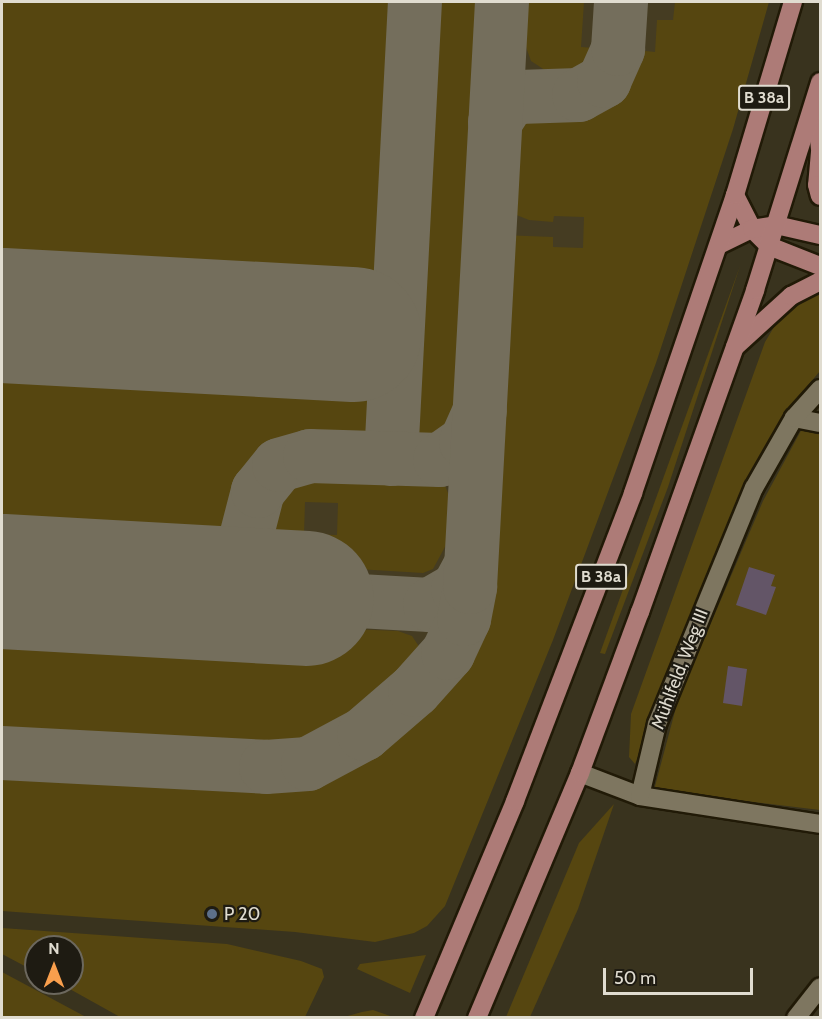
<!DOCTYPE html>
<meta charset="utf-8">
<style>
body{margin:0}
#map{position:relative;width:822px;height:1019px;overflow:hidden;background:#39331e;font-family:Cabin,sans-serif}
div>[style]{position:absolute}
.built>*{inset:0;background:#453c22}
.green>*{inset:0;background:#564610}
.taxiway>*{height:54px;margin:-27px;padding:0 27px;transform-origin:27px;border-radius:27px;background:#746e5c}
.runway>*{height:135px;margin:-67.5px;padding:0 67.5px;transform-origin:67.5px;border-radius:67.5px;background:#746e5c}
.building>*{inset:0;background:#635567}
.roads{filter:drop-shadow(2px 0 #211a07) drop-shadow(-2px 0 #211a07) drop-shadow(0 2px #211a07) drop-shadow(0 -2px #211a07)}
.minor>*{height:18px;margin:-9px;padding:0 9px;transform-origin:9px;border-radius:9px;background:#7e7660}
.major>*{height:18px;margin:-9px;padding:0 9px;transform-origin:9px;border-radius:9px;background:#ad7b77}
.dots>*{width:16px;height:16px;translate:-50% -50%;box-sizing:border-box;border:3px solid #1e1b12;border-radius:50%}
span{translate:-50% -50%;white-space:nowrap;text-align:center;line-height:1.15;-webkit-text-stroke:4.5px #1e1b12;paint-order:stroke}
.shield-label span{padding:2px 4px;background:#1e1b12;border:2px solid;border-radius:4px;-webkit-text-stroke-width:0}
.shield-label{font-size:16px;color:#e0dcd0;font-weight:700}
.street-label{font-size:18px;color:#e0dcd0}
.poi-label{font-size:18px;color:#e0dcd0}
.left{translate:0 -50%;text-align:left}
.frame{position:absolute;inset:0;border:3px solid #e0dcd0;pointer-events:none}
.north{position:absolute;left:24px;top:935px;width:60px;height:60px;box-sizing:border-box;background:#1e1b12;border:2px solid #6c685e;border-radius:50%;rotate:0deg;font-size:16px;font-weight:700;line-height:24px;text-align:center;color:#e0dcd0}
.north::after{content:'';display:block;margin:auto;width:21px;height:27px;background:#f99f4d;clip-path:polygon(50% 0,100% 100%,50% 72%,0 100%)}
.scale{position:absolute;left:603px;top:968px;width:150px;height:27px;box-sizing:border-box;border:3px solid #e0dcd0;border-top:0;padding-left:8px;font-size:18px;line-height:21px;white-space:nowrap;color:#e0dcd0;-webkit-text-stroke:4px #1e1b12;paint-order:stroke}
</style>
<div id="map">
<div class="built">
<i style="clip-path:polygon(2px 2px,688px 2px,489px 765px,2px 857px)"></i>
</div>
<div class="green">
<i style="clip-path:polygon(2px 2px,488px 2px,468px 366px,455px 420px,448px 431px,407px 445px,319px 439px,298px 440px,269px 451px,247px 471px,235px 498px,224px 543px,212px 554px,2px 543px)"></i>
<i style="clip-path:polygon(516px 2px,584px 2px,581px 47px,594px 48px,584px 69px,554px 76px,531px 61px,517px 22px)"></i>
<i style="clip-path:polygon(675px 2px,769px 2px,733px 129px,656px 363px,553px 640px,445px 906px,427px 926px,414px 933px,375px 942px,295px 932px,2px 911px,2px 768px,298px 782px,334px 769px,373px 746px,464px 660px,482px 614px,504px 235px,553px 237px,553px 247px,583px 248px,584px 217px,554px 216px,553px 222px,529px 220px,514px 214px,506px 200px,510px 140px,514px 128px,531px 111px,586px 105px,612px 90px,625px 78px,635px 50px,655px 52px,657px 20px,673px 20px)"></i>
<i style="clip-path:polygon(740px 266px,668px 487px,605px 654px,600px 653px)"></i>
<i style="clip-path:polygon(820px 290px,820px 371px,787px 410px,744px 489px,635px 764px,629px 757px,631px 714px,765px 342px,783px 312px)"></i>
<i style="clip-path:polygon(804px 425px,820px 429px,820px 810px,654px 790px,678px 700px,763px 501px)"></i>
<i style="clip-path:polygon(evenodd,316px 470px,431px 477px,444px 483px,452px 503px,453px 532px,433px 569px,423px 573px,308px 566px,308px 562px,266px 559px,270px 506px,274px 494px,292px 475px,316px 470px,305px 502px,338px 503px,337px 535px,304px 534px,305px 502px)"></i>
<i style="clip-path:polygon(2px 616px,304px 632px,305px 627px,398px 631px,412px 636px,420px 648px,407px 676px,353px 723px,289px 752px,2px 737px)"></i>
<i style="clip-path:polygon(614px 804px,578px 909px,530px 1017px,506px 1017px,579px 843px)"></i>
<i style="clip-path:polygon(2px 928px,227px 944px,301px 961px,322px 969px,324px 977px,305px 1017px,120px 1017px,59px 983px,72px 983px,72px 947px,36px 947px,36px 972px,2px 954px)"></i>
<i style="clip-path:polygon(426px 955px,410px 993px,357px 969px,360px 964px)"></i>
<i style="clip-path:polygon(2px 972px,86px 1017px,2px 1017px)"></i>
<i style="clip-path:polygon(373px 1010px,393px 1017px,344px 1017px,362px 1012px)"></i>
</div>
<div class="taxiway">
<i style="left:495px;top:122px;width:24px;rotate:-57deg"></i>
<i style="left:508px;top:102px;width:12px;rotate:-24deg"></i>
<i style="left:519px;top:97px;width:60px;rotate:-1.9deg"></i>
<i style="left:579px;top:95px;width:29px;rotate:-29deg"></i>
<i style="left:604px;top:81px;width:35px;rotate:-66deg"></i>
<i style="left:618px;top:49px;width:47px;rotate:-86.3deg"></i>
<i style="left:353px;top:334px;width:44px;rotate:2.6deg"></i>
<i style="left:391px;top:459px;width:458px;rotate:-87deg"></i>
<i style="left:200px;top:591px;width:28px;rotate:-10deg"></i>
<i style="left:228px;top:586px;width:13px;rotate:-51deg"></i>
<i style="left:236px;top:576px;width:88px;rotate:-75.5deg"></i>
<i style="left:258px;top:491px;width:33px;rotate:-51deg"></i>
<i style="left:279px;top:465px;width:32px;rotate:-16deg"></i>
<i style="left:310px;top:456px;width:130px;rotate:1.8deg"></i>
<i style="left:440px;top:460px;width:32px;rotate:-35deg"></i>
<i style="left:466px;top:442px;width:34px;rotate:-66deg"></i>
<i style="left:306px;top:598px;width:124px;rotate:3.2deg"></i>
<i style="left:430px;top:605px;width:32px;rotate:-30deg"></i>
<i style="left:458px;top:589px;width:27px;rotate:-62deg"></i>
<i style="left:2px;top:753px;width:264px;rotate:3deg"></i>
<i style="left:266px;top:767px;width:42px;rotate:-4.1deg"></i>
<i style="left:308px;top:764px;width:64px;rotate:-28.2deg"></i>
<i style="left:364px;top:734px;width:67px;rotate:-40.8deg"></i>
<i style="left:415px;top:690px;width:50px;rotate:-48.3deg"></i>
<i style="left:448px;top:653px;width:38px;rotate:-65deg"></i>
<i style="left:464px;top:619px;width:33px;rotate:-79deg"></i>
<i style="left:470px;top:587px;width:586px;rotate:-86.87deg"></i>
</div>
<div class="runway">
<i style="left:2px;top:315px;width:352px;rotate:3.1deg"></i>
<i style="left:2px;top:581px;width:304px;rotate:3.2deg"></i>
</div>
<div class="building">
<i style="clip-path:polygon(749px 567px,775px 575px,771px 586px,776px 587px,766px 615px,736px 605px)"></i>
<i style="clip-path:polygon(728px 666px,747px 669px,742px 706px,723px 703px)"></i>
</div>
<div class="roads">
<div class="minor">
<i style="left:794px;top:418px;width:26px;rotate:11deg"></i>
<i style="left:580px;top:773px;width:64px;rotate:21deg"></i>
<i style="left:640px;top:796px;width:182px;rotate:8.8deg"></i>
<i style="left:640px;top:796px;width:74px;rotate:-76.7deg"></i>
<i style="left:657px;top:724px;width:255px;rotate:-67.7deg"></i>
<i style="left:754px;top:488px;width:81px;rotate:-60.3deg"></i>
<i style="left:794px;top:418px;width:39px;rotate:-48deg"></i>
<i style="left:796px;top:1018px;width:39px;rotate:-52deg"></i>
</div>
<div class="major">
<i style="left:816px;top:106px;width:43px;rotate:84.7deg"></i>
<i style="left:820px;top:152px;width:33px;rotate:95deg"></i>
<i style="left:817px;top:185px;width:11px;rotate:75deg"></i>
<i style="left:735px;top:195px;width:38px;rotate:63deg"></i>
<i style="left:752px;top:229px;width:24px;rotate:45deg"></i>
<i style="left:769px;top:246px;width:55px;rotate:21.4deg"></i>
<i style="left:719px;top:245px;width:37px;rotate:-26deg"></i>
<i style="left:752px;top:229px;width:24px;rotate:-9deg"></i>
<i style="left:776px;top:225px;width:45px;rotate:12.8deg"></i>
<i style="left:735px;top:347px;width:76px;rotate:-42.3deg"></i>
<i style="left:791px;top:296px;width:33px;rotate:-27deg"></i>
<i style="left:424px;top:1018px;width:235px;rotate:-67.2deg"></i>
<i style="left:515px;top:801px;width:330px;rotate:-69deg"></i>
<i style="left:633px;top:493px;width:315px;rotate:-71.1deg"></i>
<i style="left:735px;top:195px;width:202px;rotate:-73.3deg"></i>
<i style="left:477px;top:1018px;width:266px;rotate:-67.2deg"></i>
<i style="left:580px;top:773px;width:172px;rotate:-69.6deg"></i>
<i style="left:640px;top:612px;width:342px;rotate:-70.3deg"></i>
<i style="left:755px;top:290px;width:218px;rotate:-72.6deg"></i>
</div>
</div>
<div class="dots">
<i style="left:212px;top:914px;background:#5c6f8a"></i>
</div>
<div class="shield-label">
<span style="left:764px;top:98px">B 38a</span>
<span style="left:601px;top:577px">B 38a</span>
</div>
<div class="street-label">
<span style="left:680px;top:669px;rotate:-69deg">Mühlfeld, Weg III</span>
</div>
<div class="poi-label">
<span class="left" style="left:224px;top:914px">P 20</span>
</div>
<div class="frame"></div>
<div class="north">N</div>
<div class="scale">50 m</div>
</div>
